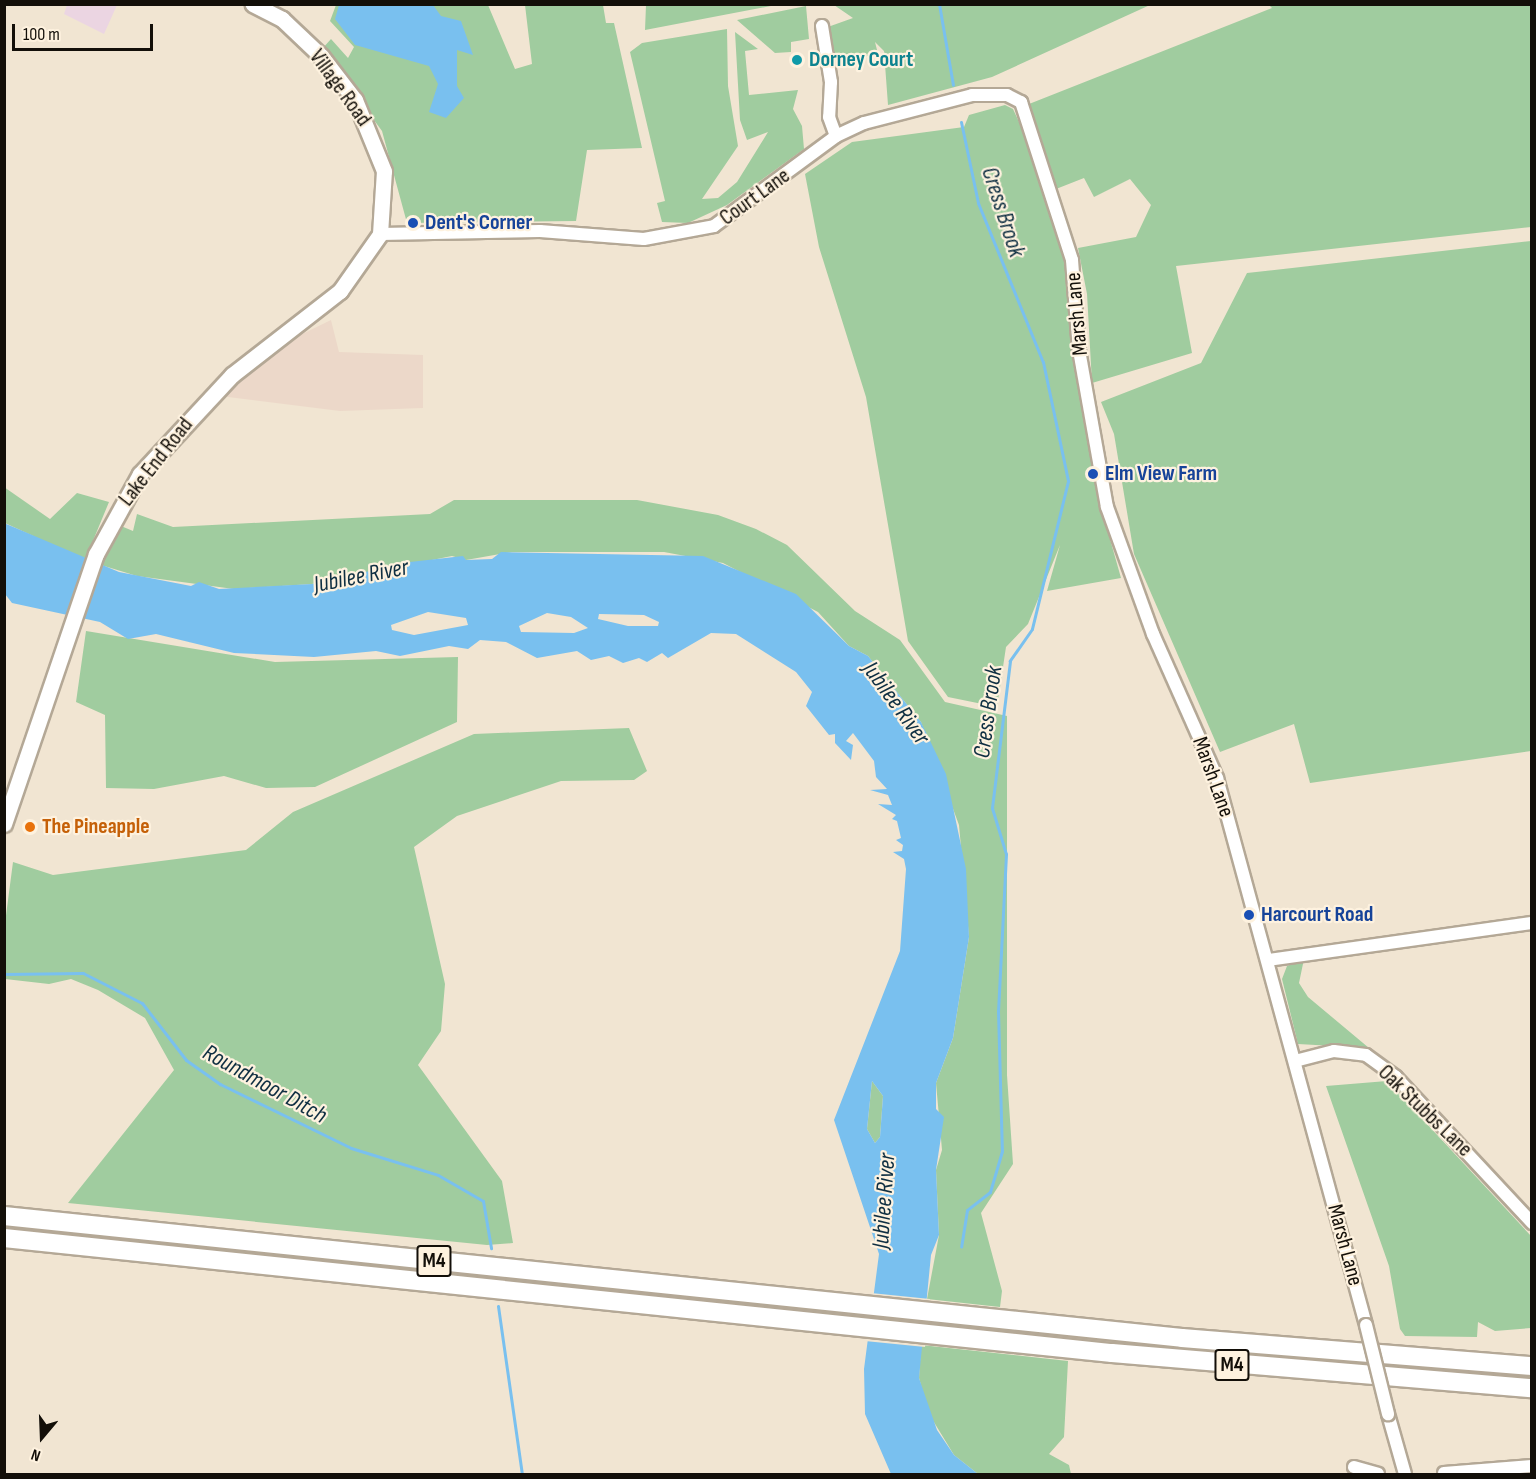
<!DOCTYPE html>
<style>
body{margin:0}
#map{position:relative;width:1536px;height:1479px;overflow:hidden;background:#f1e5d2;font-family:"Sofia Sans Condensed",sans-serif}
div>[style]{position:absolute}
.commercial>*{inset:0;background:#ebd5e2}
.education>*{inset:0;background:#ecd8c9}
.green>*{inset:0;background:#a0cc9f}
.water>*{inset:0;background:#79c0ef}
.pier>*{inset:0;background:#f1e5d2}
.stream>*{height:3px;margin:-1.5px;padding:0 1.5px;transform-origin:1.5px;border-radius:1.5px;background:#79c0ef}
.roads{filter:drop-shadow(2px 0 #b4a896) drop-shadow(-2px 0 #b4a896) drop-shadow(0 2px #b4a896) drop-shadow(0 -2px #b4a896)}
.minor>*{height:12px;margin:-6px;padding:0 6px;transform-origin:6px;border-radius:6px;background:#fff}
.major>*{height:15px;margin:-7.5px;padding:0 7.5px;transform-origin:7.5px;border-radius:7.5px;background:#fff}
.highway>*{height:18px;margin:-9px;padding:0 9px;transform-origin:9px;border-radius:9px;background:#fff}
.bridges{filter:drop-shadow(2px 0 #b4a896) drop-shadow(-2px 0 #b4a896) drop-shadow(0 2px #b4a896) drop-shadow(0 -2px #b4a896)}
.minor-bridge>*{height:12px;margin:-6px;padding:0 6px;transform-origin:6px;border-radius:6px;background:#fff}
.dots>*{width:16px;height:16px;translate:-50% -50%;box-sizing:border-box;border:3px solid #fef2df;border-radius:50%}
span{translate:-50% -50%;white-space:nowrap;text-align:center;line-height:1.15;-webkit-text-stroke:4.5px #fef2df;paint-order:stroke}
.shield-label span{padding:2px 4px;background:#fef2df;border:2px solid;border-radius:4px;-webkit-text-stroke-width:0}
.shield-label{font-size:21px;color:#130f09;font-weight:700}
.culture-label{font-size:22px;color:#0d838f;font-weight:700}
.left{translate:0 -50%;text-align:left}
.street-label{font-size:22px;color:#130f09}
.transit-label{font-size:22px;color:#164399;font-weight:700}
.food-label{font-size:22px;color:#c56008;font-weight:700}
.water-label{font-size:24px;color:#0f2f42;font-style:italic}
.frame{position:absolute;inset:0;border:6px solid #130f09;pointer-events:none}
.north{position:absolute;left:12px;top:1407px;width:60px;height:60px;-webkit-text-stroke:4px #fef2df;paint-order:stroke;rotate:199deg;font-size:16px;font-weight:700;line-height:24px;text-align:center;color:#130f09}
.north::after{content:'';display:block;margin:auto;width:21px;height:27px;background:#130f09;clip-path:polygon(50% 0,100% 100%,50% 72%,0 100%)}
.scale{position:absolute;left:12px;top:24px;width:141px;height:27px;box-sizing:border-box;border:3px solid #130f09;border-top:0;padding-left:8px;font-size:18px;line-height:21px;white-space:nowrap;color:#130f09;-webkit-text-stroke:4px #fef2df;paint-order:stroke}
</style>
<div id="map">
<div class="commercial">
<i style="clip-path:polygon(67px 5px,67px 4px,117px 5px,104px 34px,64px 14px)"></i>
</div>
<div class="education">
<i style="clip-path:polygon(331px 320px,339px 352px,423px 355px,423px 408px,340px 411px,220px 396px,288px 341px)"></i>
</div>
<div class="green">
<i style="clip-path:polygon(336px 5px,488px 5px,515px 69px,532px 64px,525px 5px,603px 5px,606px 23px,614px 23px,642px 148px,587px 150px,576px 221px,407px 223px,382px 131px,322px 49px,331px 39px,348px 58px,354px 47px,330px 21px)"></i>
<i style="clip-path:polygon(646px 5px,646px 4px,776px 5px,645px 30px)"></i>
<i style="clip-path:polygon(834px 5px,1150px 5px,992px 77px,888px 105px,884px 51px,875px 42px,878px 54px,833px 63px,825px 28px,853px 18px)"></i>
<i style="clip-path:polygon(1269px 5px,1531px 5px,1531px 227px,1176px 266px,1192px 353px,1092px 383px,1087px 294px,1078px 248px,1136px 237px,1151px 205px,1130px 179px,1094px 197px,1084px 178px,1056px 189px,1029px 104px,1272px 8px)"></i>
<i style="clip-path:polygon(806px 6px,809px 39px,791px 42px,791px 52px,775px 53px,737px 20px)"></i>
<i style="clip-path:polygon(727px 29px,728px 86px,738px 146px,702px 199px,718px 198px,737px 182px,768px 132px,747px 140px,740px 120px,735px 32px,758px 49px,745px 51px,749px 95px,798px 90px,793px 109px,802px 126px,804px 149px,727px 205px,688px 223px,662px 222px,657px 203px,665px 201px,630px 52px,642px 43px)"></i>
<i style="clip-path:polygon(1005px 105px,1013px 109px,1029px 143px,1068px 270px,1097px 493px,1121px 578px,1047px 591px,1060px 545px,1028px 624px,1006px 647px,997px 707px,948px 697px,908px 641px,866px 397px,819px 247px,805px 174px,852px 142px,964px 127px,969px 115px)"></i>
<i style="clip-path:polygon(1531px 241px,1531px 751px,1310px 783px,1294px 724px,1220px 752px,1134px 554px,1114px 434px,1101px 402px,1201px 363px,1247px 273px)"></i>
<i style="clip-path:polygon(4px 487px,50px 519px,77px 493px,109px 502px,85px 560px,5px 523px)"></i>
<i style="clip-path:polygon(454px 500px,637px 500px,718px 515px,756px 529px,787px 545px,855px 611px,900px 640px,945px 702px,1007px 716px,1007px 1075px,1013px 1164px,981px 1213px,1002px 1291px,1000px 1307px,927px 1299px,939px 1235px,936px 1170px,942px 1150px,936px 1083px,953px 1038px,969px 937px,959px 825px,921px 722px,868px 656px,849px 646px,818px 612px,723px 563px,664px 552px,512px 552px,466px 560px,452px 556px,312px 584px,234px 589px,137px 576px,101px 565px,121px 526px,133px 531px,137px 514px,173px 527px,430px 514px)"></i>
<i style="clip-path:polygon(86px 631px,275px 662px,458px 657px,457px 722px,315px 787px,266px 788px,224px 776px,154px 789px,106px 788px,105px 715px,76px 702px)"></i>
<i style="clip-path:polygon(629px 728px,647px 771px,634px 780px,561px 781px,457px 816px,414px 847px,445px 984px,441px 1031px,418px 1065px,502px 1181px,513px 1243px,487px 1245px,68px 1203px,174px 1070px,145px 1018px,98px 990px,71px 979px,49px 984px,5px 979px,5px 923px,13px 862px,53px 875px,246px 850px,293px 812px,474px 734px)"></i>
<i style="clip-path:polygon(1304px 959px,1299px 983px,1308px 997px,1369px 1048px,1298px 1044px,1282px 979px,1287px 966px)"></i>
<i style="clip-path:polygon(872px 1081px,883px 1096px,880px 1137px,875px 1143px,867px 1129px)"></i>
<i style="clip-path:polygon(1387px 1081px,1531px 1236px,1531px 1328px,1495px 1331px,1478px 1322px,1477px 1337px,1405px 1336px,1400px 1329px,1389px 1266px,1326px 1086px)"></i>
<i style="clip-path:polygon(921px 1345px,1068px 1361px,1064px 1437px,1049px 1454px,1069px 1465px,1071px 1474px,978px 1474px,954px 1455px,929px 1414px,919px 1378px)"></i>
</div>
<div class="water">
<i style="clip-path:polygon(433px 5px,441px 16px,461px 21px,473px 55px,457px 50px,457px 86px,464px 98px,446px 118px,429px 112px,438px 84px,429px 66px,355px 45px,335px 19px,339px 5px)"></i>
<i style="clip-path:polygon(evenodd,4px 523px,119px 572px,191px 586px,199px 582px,219px 589px,312px 584px,410px 562px,463px 556px,466px 560px,492px 559px,501px 552px,703px 556px,796px 594px,849px 646px,868px 656px,921px 722px,946px 774px,966px 869px,969px 937px,953px 1038px,936px 1083px,936px 1109px,944px 1117px,936px 1170px,939px 1235px,931px 1255px,919px 1378px,937px 1430px,954px 1455px,978px 1474px,891px 1474px,865px 1414px,864px 1369px,879px 1254px,834px 1120px,900px 951px,906px 869px,904px 859px,893px 852px,902px 851px,903px 845px,896px 840px,901px 838px,897px 821px,892px 819px,896px 815px,878px 804px,892px 805px,888px 795px,870px 790px,887px 789px,876px 777px,874px 761px,853px 733px,846px 741px,853px 745px,851px 760px,835px 743px,835px 734px,829px 735px,806px 706px,812px 692px,796px 672px,736px 634px,711px 633px,668px 658px,662px 653px,647px 662px,639px 658px,623px 663px,609px 656px,591px 660px,577px 651px,537px 658px,506px 642px,480px 640px,468px 649px,449px 646px,400px 656px,376px 651px,314px 657px,234px 653px,156px 634px,128px 639px,100px 622px,12px 603px,5px 594px,4px 523px,428px 612px,466px 618px,468px 625px,414px 635px,392px 630px,391px 625px,428px 612px,4px 523px,547px 613px,571px 617px,588px 628px,574px 633px,521px 632px,519px 626px,547px 613px,4px 523px,599px 614px,644px 615px,659px 622px,658px 626px,628px 626px,598px 619px,599px 614px,4px 523px,872px 1081px,883px 1096px,880px 1137px,875px 1143px,867px 1129px,872px 1081px)"></i>
</div>
<div class="pier">
<i style="clip-path:polygon(871px 1293px,930px 1299px,925px 1347px,865px 1341px)"></i>
</div>
<div class="stream">
<i style="left:939px;top:4px;width:82px;rotate:80.2deg"></i>
<i style="left:961px;top:122px;width:83px;rotate:78.1deg"></i>
<i style="left:978px;top:203px;width:172px;rotate:67.8deg"></i>
<i style="left:1043px;top:362px;width:122px;rotate:78.1deg"></i>
<i style="left:1068px;top:481px;width:152px;rotate:103.7deg"></i>
<i style="left:1032px;top:629px;width:39px;rotate:125deg"></i>
<i style="left:1010px;top:661px;width:148px;rotate:97deg"></i>
<i style="left:992px;top:808px;width:48px;rotate:73.1deg"></i>
<i style="left:1006px;top:854px;width:157px;rotate:92.9deg"></i>
<i style="left:998px;top:1011px;width:140px;rotate:88.4deg"></i>
<i style="left:1002px;top:1151px;width:43px;rotate:106.3deg"></i>
<i style="left:990px;top:1192px;width:29px;rotate:142deg"></i>
<i style="left:967px;top:1210px;width:37px;rotate:99deg"></i>
<i style="left:4px;top:974px;width:79px;rotate:-0.7deg"></i>
<i style="left:83px;top:973px;width:66px;rotate:27deg"></i>
<i style="left:142px;top:1003px;width:72px;rotate:52.3deg"></i>
<i style="left:186px;top:1060px;width:42px;rotate:35.2deg"></i>
<i style="left:220px;top:1084px;width:146px;rotate:26deg"></i>
<i style="left:351px;top:1148px;width:91px;rotate:17.2deg"></i>
<i style="left:438px;top:1175px;width:52px;rotate:30deg"></i>
<i style="left:483px;top:1201px;width:48px;rotate:80.3deg"></i>
<i style="left:498px;top:1306px;width:170px;rotate:81.9deg"></i>
</div>
<div class="roads">
<div class="minor">
<i style="left:822px;top:26px;width:57px;rotate:80.9deg"></i>
<i style="left:831px;top:82px;width:35px;rotate:93deg"></i>
<i style="left:829px;top:117px;width:20px;rotate:70deg"></i>
<i style="left:380px;top:234px;width:160px;rotate:-1.1deg"></i>
<i style="left:540px;top:231px;width:104px;rotate:4.4deg"></i>
<i style="left:644px;top:239px;width:71px;rotate:-10.5deg"></i>
<i style="left:714px;top:226px;width:152px;rotate:-36.4deg"></i>
<i style="left:836px;top:136px;width:31px;rotate:-25deg"></i>
<i style="left:864px;top:123px;width:112px;rotate:-14.5deg"></i>
<i style="left:972px;top:95px;width:35px"></i>
<i style="left:1007px;top:95px;width:16px;rotate:27deg"></i>
<i style="left:1021px;top:102px;width:166px;rotate:72.1deg"></i>
<i style="left:1072px;top:260px;width:90px;rotate:85.6deg"></i>
<i style="left:1079px;top:350px;width:159px;rotate:79.9deg"></i>
<i style="left:1107px;top:507px;width:135px;rotate:70.1deg"></i>
<i style="left:1153px;top:634px;width:158px;rotate:66deg"></i>
<i style="left:1217px;top:778px;width:567px;rotate:74.76deg"></i>
<i style="left:1268px;top:960px;width:267px;rotate:-8deg"></i>
<i style="left:1295px;top:1061px;width:40px;rotate:-14.4deg"></i>
<i style="left:1334px;top:1051px;width:32px;rotate:7deg"></i>
<i style="left:1366px;top:1055px;width:37px;rotate:36deg"></i>
<i style="left:1396px;top:1077px;width:200px;rotate:47deg"></i>
<i style="left:1388px;top:1414px;width:62px;rotate:74.2deg"></i>
<i style="left:1354px;top:1467px;width:25px;rotate:16deg"></i>
<i style="left:1444px;top:1473px;width:88px;rotate:-4.5deg"></i>
</div>
<div class="major">
<i style="left:4px;top:824px;width:285px;rotate:-71.2deg"></i>
<i style="left:96px;top:554px;width:91px;rotate:-61.2deg"></i>
<i style="left:140px;top:474px;width:135px;rotate:-47.1deg"></i>
<i style="left:232px;top:375px;width:137px;rotate:-37.9deg"></i>
<i style="left:340px;top:291px;width:70px;rotate:-54.9deg"></i>
<i style="left:380px;top:234px;width:63px;rotate:-86.4deg"></i>
<i style="left:384px;top:171px;width:77px;rotate:-112.2deg"></i>
<i style="left:355px;top:100px;width:56px;rotate:-127.7deg"></i>
<i style="left:321px;top:56px;width:54px;rotate:-136.5deg"></i>
<i style="left:282px;top:19px;width:33px;rotate:-153deg"></i>
</div>
<div class="highway">
<i style="left:4px;top:1216px;width:1184px;rotate:5.91deg"></i>
<i style="left:1182px;top:1338px;width:351px;rotate:4.6deg"></i>
<i style="left:4px;top:1238px;width:1114px;rotate:5.93deg"></i>
<i style="left:1112px;top:1353px;width:421px;rotate:4.8deg"></i>
</div>
</div>
<div class="bridges">
<div class="minor-bridge">
<i style="left:1366px;top:1325px;width:92px;rotate:76.1deg"></i>
</div>
</div>
<div class="dots">
<i style="left:797px;top:60px;background:#0f9aa8"></i>
<i style="left:413px;top:223px;background:#1a4fb4"></i>
<i style="left:1093px;top:474px;background:#1a4fb4"></i>
<i style="left:30px;top:827px;background:#e8710a"></i>
<i style="left:1249px;top:915px;background:#1a4fb4"></i>
</div>
<div class="shield-label">
<span style="left:434px;top:1261px">M4</span>
<span style="left:1232px;top:1365px">M4</span>
</div>
<div class="culture-label">
<span class="left" style="left:809px;top:60px">Dorney Court</span>
</div>
<div class="street-label">
<span style="left:340px;top:88px;rotate:54deg">Village Road</span>
<span style="left:755px;top:197px;rotate:-36deg">Court Lane</span>
<span style="left:1077px;top:314px;rotate:-95deg">Marsh Lane</span>
<span style="left:156px;top:462px;rotate:-52deg">Lake End Road</span>
<span style="left:1213px;top:777px;rotate:70deg">Marsh Lane</span>
<span style="left:1425px;top:1111px;rotate:44deg">Oak Stubbs Lane</span>
<span style="left:1345px;top:1245px;rotate:75deg">Marsh Lane</span>
</div>
<div class="transit-label">
<span class="left" style="left:425px;top:223px">Dent's Corner</span>
<span class="left" style="left:1105px;top:474px">Elm View Farm</span>
<span class="left" style="left:1261px;top:915px">Harcourt Road</span>
</div>
<div class="food-label">
<span class="left" style="left:42px;top:827px">The Pineapple</span>
</div>
<div class="water-label">
<span style="left:1003px;top:212px;rotate:72deg">Cress Brook</span>
<span style="left:361px;top:576px;rotate:-11deg">Jubilee River</span>
<span style="left:896px;top:703px;rotate:54deg">Jubilee River</span>
<span style="left:988px;top:712px;rotate:-82deg">Cress Brook</span>
<span style="left:265px;top:1084px;rotate:29deg">Roundmoor Ditch</span>
<span style="left:884px;top:1201px;rotate:-86deg">Jubilee River</span>
</div>
<div class="frame"></div>
<div class="north">N</div>
<div class="scale">100 m</div>
</div>
